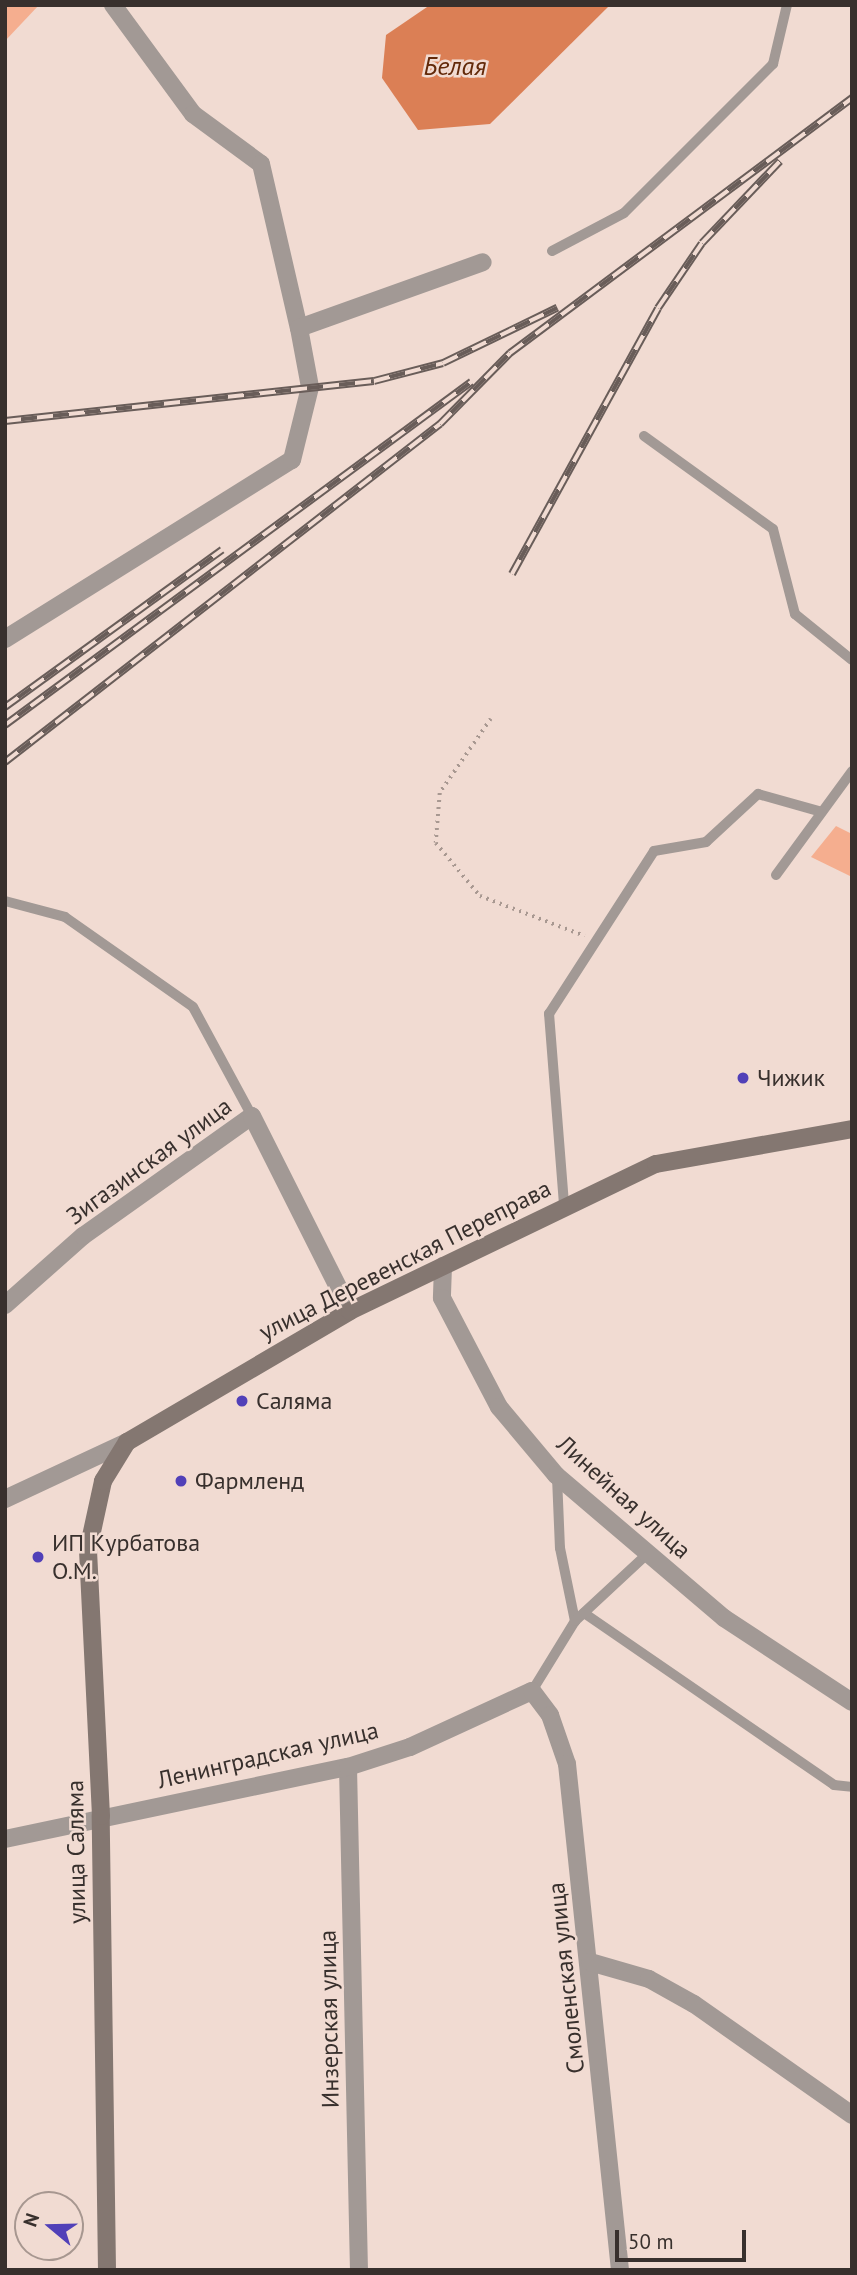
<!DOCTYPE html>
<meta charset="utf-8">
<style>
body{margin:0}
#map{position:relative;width:857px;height:2275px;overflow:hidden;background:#f1dbd2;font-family:"PT Sans",sans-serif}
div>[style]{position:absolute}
.green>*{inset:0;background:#f5ae8f}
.water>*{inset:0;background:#db7f55}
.path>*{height:3.5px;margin-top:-1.75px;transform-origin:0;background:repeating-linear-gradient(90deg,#a89891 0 2px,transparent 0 7px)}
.lane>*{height:10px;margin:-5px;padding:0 5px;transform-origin:5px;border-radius:5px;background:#a29995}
.street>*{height:18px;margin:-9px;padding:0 9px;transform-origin:9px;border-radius:9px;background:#a29995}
.secondary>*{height:18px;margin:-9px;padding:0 9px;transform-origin:9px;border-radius:9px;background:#847771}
.rail>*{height:8px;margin-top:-4px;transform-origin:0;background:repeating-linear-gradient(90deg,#f1dbd2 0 16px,#695d59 0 32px);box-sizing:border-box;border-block:2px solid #695d59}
.dots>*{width:19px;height:19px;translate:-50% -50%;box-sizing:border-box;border:4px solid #f1dbd2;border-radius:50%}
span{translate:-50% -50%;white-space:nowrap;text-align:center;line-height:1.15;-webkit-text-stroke:5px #f1dbd2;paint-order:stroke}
.poi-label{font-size:24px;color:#38302d}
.left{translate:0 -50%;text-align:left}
.street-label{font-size:24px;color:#38302d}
.water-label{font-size:26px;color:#632909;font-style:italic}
.frame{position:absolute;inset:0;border:7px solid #38302d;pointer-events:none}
.north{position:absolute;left:14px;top:2191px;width:70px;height:70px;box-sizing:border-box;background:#f1dbd2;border:2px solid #a79790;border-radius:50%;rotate:289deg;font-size:19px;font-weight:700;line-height:28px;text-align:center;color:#38302d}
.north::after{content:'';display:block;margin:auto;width:24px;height:32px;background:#5140b8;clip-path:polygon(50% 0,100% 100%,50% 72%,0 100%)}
.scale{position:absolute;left:615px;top:2230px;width:131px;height:32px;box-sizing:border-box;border:4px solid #38302d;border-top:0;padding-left:9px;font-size:21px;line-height:24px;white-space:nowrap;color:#38302d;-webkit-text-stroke:5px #f1dbd2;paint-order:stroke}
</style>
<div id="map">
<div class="green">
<i style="clip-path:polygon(5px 5px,39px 5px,5px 41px)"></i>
<i style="clip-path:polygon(836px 826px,852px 834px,852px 877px,811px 857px)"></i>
</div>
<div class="water">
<i style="clip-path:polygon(430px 5px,610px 5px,490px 124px,418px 130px,382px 78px,386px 35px)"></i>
</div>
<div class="path">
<i style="left:491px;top:719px;width:90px;rotate:124.6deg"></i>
<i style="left:440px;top:793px;width:50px;rotate:94.6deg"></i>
<i style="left:436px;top:843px;width:69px;rotate:50.3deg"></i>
<i style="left:480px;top:896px;width:112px;rotate:20.9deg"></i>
</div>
<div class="lane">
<i style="left:552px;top:251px;width:81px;rotate:-27.8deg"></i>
<i style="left:624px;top:213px;width:211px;rotate:-45deg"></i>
<i style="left:773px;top:64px;width:61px;rotate:-76.7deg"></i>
<i style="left:644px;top:436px;width:159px;rotate:35.8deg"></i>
<i style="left:773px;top:529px;width:88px;rotate:75.5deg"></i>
<i style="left:795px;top:614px;width:73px;rotate:38.9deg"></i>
<i style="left:776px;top:875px;width:129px;rotate:-53.8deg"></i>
<i style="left:5px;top:901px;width:62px;rotate:14.9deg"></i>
<i style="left:65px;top:917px;width:156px;rotate:35.1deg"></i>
<i style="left:193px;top:1007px;width:124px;rotate:61.6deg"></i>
<i style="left:564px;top:1204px;width:191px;rotate:-94.5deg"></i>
<i style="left:549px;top:1014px;width:194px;rotate:-57.2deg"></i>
<i style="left:654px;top:851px;width:53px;rotate:-9.8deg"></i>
<i style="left:706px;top:842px;width:71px;rotate:-42.7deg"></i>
<i style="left:758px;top:794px;width:66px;rotate:15.7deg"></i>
<i style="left:557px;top:1477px;width:71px;rotate:87.6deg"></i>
<i style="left:560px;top:1548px;width:75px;rotate:78.4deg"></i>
<i style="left:584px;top:1613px;width:303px;rotate:34.5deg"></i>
<i style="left:834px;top:1785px;width:18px;rotate:6deg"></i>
<i style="left:532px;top:1691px;width:82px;rotate:-58.4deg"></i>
<i style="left:575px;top:1621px;width:98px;rotate:-42.9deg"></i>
</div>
<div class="street">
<i style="left:113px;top:5px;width:135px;rotate:53.7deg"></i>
<i style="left:193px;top:114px;width:84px;rotate:36.3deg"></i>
<i style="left:261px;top:164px;width:168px;rotate:77deg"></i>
<i style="left:5px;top:639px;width:338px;rotate:-32deg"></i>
<i style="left:292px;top:460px;width:75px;rotate:-76.1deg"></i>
<i style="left:310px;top:387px;width:60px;rotate:-100.6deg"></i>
<i style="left:299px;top:328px;width:195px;rotate:-19.7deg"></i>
<i style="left:443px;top:1266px;width:32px;rotate:92deg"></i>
<i style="left:442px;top:1298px;width:123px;rotate:62.4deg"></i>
<i style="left:499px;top:1407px;width:89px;rotate:50deg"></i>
<i style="left:556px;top:1475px;width:221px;rotate:40.4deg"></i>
<i style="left:724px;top:1618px;width:153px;rotate:33.3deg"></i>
<i style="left:5px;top:1305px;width:104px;rotate:-41.5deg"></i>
<i style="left:83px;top:1236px;width:207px;rotate:-35.4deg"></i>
<i style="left:252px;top:1116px;width:218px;rotate:63.3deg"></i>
<i style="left:5px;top:1499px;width:135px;rotate:-25deg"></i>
<i style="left:348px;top:1767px;width:503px;rotate:88.75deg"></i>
<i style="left:5px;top:1839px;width:350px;rotate:-11.9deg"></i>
<i style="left:348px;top:1767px;width:65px;rotate:-17.9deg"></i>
<i style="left:410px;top:1747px;width:134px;rotate:-24.7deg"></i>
<i style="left:532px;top:1691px;width:30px;rotate:53deg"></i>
<i style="left:550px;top:1715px;width:52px;rotate:70.9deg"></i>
<i style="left:567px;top:1764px;width:509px;rotate:84.02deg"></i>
<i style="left:590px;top:1962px;width:61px;rotate:16.1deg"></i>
<i style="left:649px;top:1979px;width:51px;rotate:29.1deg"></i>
<i style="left:694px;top:2004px;width:193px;rotate:35.1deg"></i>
</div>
<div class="secondary">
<i style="left:107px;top:2270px;width:454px;rotate:-90.8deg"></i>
<i style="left:101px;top:1816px;width:266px;rotate:-92.8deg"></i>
<i style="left:88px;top:1550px;width:71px;rotate:-77.7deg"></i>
<i style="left:103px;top:1481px;width:46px;rotate:-58.4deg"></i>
<i style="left:127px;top:1442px;width:259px;rotate:-30.4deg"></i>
<i style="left:350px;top:1311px;width:339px;rotate:-25.7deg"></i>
<i style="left:656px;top:1164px;width:199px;rotate:-10.1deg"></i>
</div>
<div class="rail">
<i style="left:5px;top:421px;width:371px;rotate:-6.2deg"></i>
<i style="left:374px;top:381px;width:71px;rotate:-14.6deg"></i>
<i style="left:443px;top:363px;width:127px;rotate:-25.8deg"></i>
<i style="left:512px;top:574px;width:303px;rotate:-61.2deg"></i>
<i style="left:658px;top:308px;width:78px;rotate:-55.9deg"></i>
<i style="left:702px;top:243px;width:113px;rotate:-46.4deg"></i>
<i style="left:5px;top:707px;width:268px;rotate:-35.9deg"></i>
<i style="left:5px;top:725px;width:579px;rotate:-36.35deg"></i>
<i style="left:5px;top:762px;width:551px;rotate:-37.85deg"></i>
<i style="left:440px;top:424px;width:100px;rotate:-45.4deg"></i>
<i style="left:510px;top:353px;width:427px;rotate:-36.7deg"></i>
</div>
<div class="dots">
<i style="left:743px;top:1078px;background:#5140b8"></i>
<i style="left:242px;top:1401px;background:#5140b8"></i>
<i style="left:181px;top:1481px;background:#5140b8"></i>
<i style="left:38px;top:1557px;background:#5140b8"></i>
</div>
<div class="poi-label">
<span class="left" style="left:757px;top:1078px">Чижик</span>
<span class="left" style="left:256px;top:1401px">Саляма</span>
<span class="left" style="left:195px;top:1481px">Фармленд</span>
<span class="left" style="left:52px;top:1557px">ИП Курбатова<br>О.М.</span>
</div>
<div class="street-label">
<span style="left:149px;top:1161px;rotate:-36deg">Зигазинская улица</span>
<span style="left:405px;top:1260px;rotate:-27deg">улица Деревенская Переправа</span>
<span style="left:624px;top:1497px;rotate:42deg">Линейная улица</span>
<span style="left:268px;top:1755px;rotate:-13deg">Ленинградская улица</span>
<span style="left:76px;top:1852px;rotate:-91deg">улица Саляма</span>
<span style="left:566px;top:1978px;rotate:-96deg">Смоленская улица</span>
<span style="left:329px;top:2019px;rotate:-91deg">Инзерская улица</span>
</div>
<div class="water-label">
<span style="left:455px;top:66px">Белая</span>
</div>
<div class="frame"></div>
<div class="north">N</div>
<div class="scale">50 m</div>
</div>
